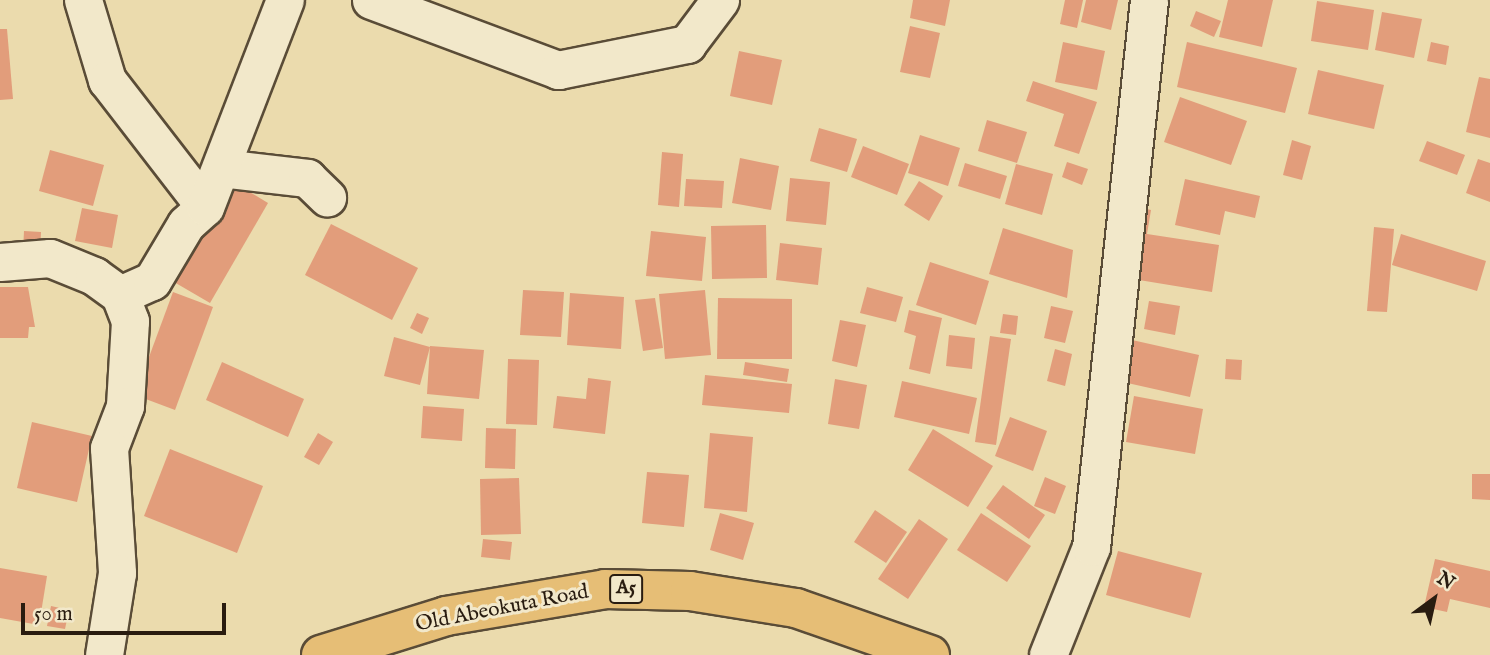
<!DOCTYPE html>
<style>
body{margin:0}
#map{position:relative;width:1490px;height:655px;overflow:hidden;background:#ebdbad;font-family:"IM FELL English",serif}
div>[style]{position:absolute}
.building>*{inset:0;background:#e29d7b}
.roads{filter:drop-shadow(2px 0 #5a4c37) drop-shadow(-2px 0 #5a4c37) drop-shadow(0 2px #5a4c37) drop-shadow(0 -2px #5a4c37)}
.minor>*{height:37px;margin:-18.5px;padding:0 18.5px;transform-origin:18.5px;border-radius:18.5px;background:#f2e8ca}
.highway>*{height:38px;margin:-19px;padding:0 19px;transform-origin:19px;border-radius:19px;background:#e6be76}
span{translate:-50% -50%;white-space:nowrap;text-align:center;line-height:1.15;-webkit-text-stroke:6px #f2e8ca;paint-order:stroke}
.shield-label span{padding:2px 5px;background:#f2e8ca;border:2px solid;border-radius:5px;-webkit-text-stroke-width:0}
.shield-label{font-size:19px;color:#291c10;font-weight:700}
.street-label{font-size:21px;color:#291c10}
.north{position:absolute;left:1399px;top:564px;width:70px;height:70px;-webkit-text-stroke:5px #f2e8ca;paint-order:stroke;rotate:33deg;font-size:19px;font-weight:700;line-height:28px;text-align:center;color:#291c10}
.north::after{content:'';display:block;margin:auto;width:24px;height:32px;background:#291c10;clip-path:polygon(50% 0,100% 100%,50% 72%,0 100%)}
.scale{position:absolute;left:21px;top:603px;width:205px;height:32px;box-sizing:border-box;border:4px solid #291c10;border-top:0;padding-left:9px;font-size:21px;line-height:24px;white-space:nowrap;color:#291c10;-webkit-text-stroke:5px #f2e8ca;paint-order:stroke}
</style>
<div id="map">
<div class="building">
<i style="clip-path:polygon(913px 0,950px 0,945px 26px,910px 18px)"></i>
<i style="clip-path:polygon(1065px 0,1083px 0,1077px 28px,1060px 24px)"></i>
<i style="clip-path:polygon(1086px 0,1118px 0,1111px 30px,1081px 22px)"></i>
<i style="clip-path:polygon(1228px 0,1273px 0,1262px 47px,1219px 37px)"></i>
<i style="clip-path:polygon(1317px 1px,1374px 10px,1368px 50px,1311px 41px)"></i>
<i style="clip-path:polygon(1196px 11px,1221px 21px,1214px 37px,1190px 26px)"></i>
<i style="clip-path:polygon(1382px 12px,1422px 19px,1414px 58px,1375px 50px)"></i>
<i style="clip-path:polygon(910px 26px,940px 33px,930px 78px,900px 72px)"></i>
<i style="clip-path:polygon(0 29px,7px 29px,13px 99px,0 100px)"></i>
<i style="clip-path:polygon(1063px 42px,1105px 51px,1097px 90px,1055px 82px)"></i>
<i style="clip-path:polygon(1187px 42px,1297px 68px,1285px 113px,1177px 87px)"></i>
<i style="clip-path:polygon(1431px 42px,1449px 46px,1446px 65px,1427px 61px)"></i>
<i style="clip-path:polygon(739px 51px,782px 60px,772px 105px,730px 96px)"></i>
<i style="clip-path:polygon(1318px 70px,1384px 85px,1374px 129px,1308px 114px)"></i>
<i style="clip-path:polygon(1479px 77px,1490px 79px,1490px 138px,1466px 132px)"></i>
<i style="clip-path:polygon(1033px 81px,1097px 102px,1079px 154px,1054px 146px,1064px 114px,1026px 101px)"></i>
<i style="clip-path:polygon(1180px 97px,1247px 121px,1231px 165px,1164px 142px)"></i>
<i style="clip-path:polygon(987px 120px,1027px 132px,1017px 163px,978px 151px)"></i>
<i style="clip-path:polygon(819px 128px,857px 139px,847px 172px,810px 161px)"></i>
<i style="clip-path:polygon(920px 135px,960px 148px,948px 186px,908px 173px)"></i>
<i style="clip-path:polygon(1292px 140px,1311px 146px,1302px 180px,1283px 175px)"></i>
<i style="clip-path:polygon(1427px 141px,1465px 155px,1457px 175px,1419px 161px)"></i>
<i style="clip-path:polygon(863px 146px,909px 164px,897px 195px,851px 177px)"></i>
<i style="clip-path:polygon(50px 150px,104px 165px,93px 206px,39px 191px)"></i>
<i style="clip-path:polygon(662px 152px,683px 154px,679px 207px,658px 205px)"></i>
<i style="clip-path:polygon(740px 158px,779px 166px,771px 210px,732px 203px)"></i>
<i style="clip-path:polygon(1478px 159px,1490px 163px,1490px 202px,1466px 193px)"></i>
<i style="clip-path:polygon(1067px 162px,1088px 169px,1082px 185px,1062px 177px)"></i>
<i style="clip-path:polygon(965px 163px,1007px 176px,1000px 199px,958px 186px)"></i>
<i style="clip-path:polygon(1016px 164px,1053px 174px,1042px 215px,1005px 204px)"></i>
<i style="clip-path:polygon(790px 178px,830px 182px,826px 225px,786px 221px)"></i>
<i style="clip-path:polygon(686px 179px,724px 181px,722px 208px,684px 206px)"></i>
<i style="clip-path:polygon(1185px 179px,1260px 196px,1255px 218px,1225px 211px,1220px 235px,1175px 225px)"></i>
<i style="clip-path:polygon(919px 181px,943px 196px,929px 221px,904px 205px)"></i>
<i style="clip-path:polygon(233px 182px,268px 203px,210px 303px,174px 282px)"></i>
<i style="clip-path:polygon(1133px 206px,1151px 210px,1147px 234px,1219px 245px,1212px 292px,1139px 280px,1143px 254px,1126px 251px)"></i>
<i style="clip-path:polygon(82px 208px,118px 215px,112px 248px,75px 241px)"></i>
<i style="clip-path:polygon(331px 224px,418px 268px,392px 320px,305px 275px)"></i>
<i style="clip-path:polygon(766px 225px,767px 278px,712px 279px,711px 226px)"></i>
<i style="clip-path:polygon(1374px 227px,1394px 229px,1387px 312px,1367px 311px)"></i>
<i style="clip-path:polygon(1003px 228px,1073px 250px,1067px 298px,989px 274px)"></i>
<i style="clip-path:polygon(24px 231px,41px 232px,40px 253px,23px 252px)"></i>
<i style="clip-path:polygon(651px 231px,706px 237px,702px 281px,646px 276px)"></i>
<i style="clip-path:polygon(1401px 234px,1486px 261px,1477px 291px,1392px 265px)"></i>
<i style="clip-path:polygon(780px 243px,822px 248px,818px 285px,776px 280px)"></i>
<i style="clip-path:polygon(930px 262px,989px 281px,976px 325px,916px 305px)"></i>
<i style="clip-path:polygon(0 287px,28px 287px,35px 327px,29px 327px,28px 338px,0 338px)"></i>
<i style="clip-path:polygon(867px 287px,903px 297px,896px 322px,860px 313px)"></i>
<i style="clip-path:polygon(523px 290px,564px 292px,561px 337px,520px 335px)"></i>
<i style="clip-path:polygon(705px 290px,711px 355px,665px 359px,659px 294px)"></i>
<i style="clip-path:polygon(173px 292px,213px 307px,175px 410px,135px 395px)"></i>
<i style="clip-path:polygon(570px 293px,624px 297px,621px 349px,567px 345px)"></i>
<i style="clip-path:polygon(655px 298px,663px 348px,643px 351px,635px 300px)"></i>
<i style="clip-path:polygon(718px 298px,792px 299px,792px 359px,717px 359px)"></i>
<i style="clip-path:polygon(1149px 301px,1180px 306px,1175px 335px,1144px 329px)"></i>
<i style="clip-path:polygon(1051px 306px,1073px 311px,1065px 343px,1044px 338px)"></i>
<i style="clip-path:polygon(909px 310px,942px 318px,930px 374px,909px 369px,916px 336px,904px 332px)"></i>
<i style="clip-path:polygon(417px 313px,429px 318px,422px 334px,410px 328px)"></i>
<i style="clip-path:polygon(1003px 314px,1018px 316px,1016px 335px,1000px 333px)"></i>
<i style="clip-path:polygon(840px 320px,866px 325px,857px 367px,832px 361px)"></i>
<i style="clip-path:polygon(949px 335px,975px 338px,972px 369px,946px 366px)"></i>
<i style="clip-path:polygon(990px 336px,1011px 339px,996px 445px,975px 442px)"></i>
<i style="clip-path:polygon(394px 337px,430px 347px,420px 385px,384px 376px)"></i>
<i style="clip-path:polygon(1132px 340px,1199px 355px,1190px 397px,1123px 382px)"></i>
<i style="clip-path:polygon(430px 346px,484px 350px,479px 399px,427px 394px)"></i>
<i style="clip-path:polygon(1055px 349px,1072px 354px,1065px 386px,1047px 381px)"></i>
<i style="clip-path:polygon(508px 359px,539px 360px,537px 425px,506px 424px)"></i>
<i style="clip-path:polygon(1226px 359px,1242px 360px,1241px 380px,1225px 379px)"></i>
<i style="clip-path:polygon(222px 362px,304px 399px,288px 437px,206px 400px)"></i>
<i style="clip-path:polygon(745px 362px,789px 369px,787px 382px,743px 375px)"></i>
<i style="clip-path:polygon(705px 375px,792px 384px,789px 413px,702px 405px)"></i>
<i style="clip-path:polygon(588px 378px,611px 381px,605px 434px,553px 428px,557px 396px,586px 399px)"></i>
<i style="clip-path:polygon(835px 379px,867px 385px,859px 429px,828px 424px)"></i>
<i style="clip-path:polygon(902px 381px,977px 398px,969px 434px,894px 417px)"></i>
<i style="clip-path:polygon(1134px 396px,1203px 409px,1195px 454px,1126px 442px)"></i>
<i style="clip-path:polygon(423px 406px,464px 409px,462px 441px,421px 438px)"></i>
<i style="clip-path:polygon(1010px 417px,1047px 431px,1033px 471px,995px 456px)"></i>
<i style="clip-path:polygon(32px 422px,92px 436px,77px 502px,17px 488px)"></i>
<i style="clip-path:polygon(486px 428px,516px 429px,515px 469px,485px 468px)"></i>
<i style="clip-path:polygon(933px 429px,993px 466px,968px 507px,908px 470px)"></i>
<i style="clip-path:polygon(318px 433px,333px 442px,319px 465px,304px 457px)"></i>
<i style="clip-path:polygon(710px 433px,753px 437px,747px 512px,704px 508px)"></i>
<i style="clip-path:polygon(170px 449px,263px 486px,237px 553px,144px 516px)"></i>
<i style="clip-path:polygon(647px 472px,689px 475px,684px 527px,642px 523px)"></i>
<i style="clip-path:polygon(1472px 474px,1490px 474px,1490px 500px,1472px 499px)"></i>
<i style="clip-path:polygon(1045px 477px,1066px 486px,1055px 514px,1034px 506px)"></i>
<i style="clip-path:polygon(519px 478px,521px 534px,481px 535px,480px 479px)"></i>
<i style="clip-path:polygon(1003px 485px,1045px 515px,1029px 539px,986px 508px)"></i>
<i style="clip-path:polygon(875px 510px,907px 532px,886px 563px,854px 542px)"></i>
<i style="clip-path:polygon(720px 513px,754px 523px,743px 560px,710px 550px)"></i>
<i style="clip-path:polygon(981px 513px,1031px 546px,1007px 582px,957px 550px)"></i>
<i style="clip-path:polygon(919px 519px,948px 539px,908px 599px,878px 579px)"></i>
<i style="clip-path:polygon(483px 539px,512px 542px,510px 560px,481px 557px)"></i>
<i style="clip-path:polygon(1118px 551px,1202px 573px,1190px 618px,1106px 595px)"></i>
<i style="clip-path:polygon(1435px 559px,1490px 571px,1490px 608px,1450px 599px,1447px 612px,1424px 607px)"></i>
<i style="clip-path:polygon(0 568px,47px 576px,39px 625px,0 618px)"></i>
<i style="clip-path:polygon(51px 606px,69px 610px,65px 629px,47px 626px)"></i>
</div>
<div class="roads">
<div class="minor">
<i style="left:83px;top:0;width:84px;rotate:73.3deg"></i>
<i style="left:107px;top:80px;width:160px;rotate:52.3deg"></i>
<i style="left:371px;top:0;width:200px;rotate:20.5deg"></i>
<i style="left:558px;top:70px;width:132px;rotate:-11.4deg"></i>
<i style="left:687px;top:44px;width:55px;rotate:-53.1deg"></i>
<i style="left:221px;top:168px;width:87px;rotate:6.6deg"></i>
<i style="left:307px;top:178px;width:28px;rotate:44deg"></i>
<i style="left:0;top:262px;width:50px;rotate:-4.6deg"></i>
<i style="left:50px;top:258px;width:48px;rotate:22.2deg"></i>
<i style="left:94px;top:276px;width:32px;rotate:36deg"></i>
<i style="left:120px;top:295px;width:28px;rotate:69deg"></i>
<i style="left:130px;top:321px;width:85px;rotate:93.4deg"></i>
<i style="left:125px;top:406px;width:45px;rotate:110.9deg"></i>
<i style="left:109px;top:448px;width:125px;rotate:86.3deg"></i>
<i style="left:117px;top:573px;width:83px;rotate:99deg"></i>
<i style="left:120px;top:295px;width:35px;rotate:-24deg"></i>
<i style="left:152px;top:281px;width:66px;rotate:-59.2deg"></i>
<i style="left:186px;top:224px;width:25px;rotate:-42deg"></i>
<i style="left:205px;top:207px;width:222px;rotate:-68.9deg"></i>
<i style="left:1048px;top:655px;width:116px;rotate:-68.3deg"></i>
<i style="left:1091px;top:547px;width:550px;rotate:-83.95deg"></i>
</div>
<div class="highway">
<i style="left:321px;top:655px;width:131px;rotate:-17.3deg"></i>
<i style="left:446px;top:616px;width:161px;rotate:-9.6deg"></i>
<i style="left:605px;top:589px;width:85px;rotate:1.3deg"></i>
<i style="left:690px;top:591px;width:107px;rotate:9.1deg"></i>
<i style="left:796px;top:608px;width:142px;rotate:19.3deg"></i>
</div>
</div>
<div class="shield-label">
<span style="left:626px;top:589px">A5</span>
</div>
<div class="street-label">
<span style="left:502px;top:609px;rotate:-11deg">Old Abeokuta Road</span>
</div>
<div class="north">N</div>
<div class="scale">50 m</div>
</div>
